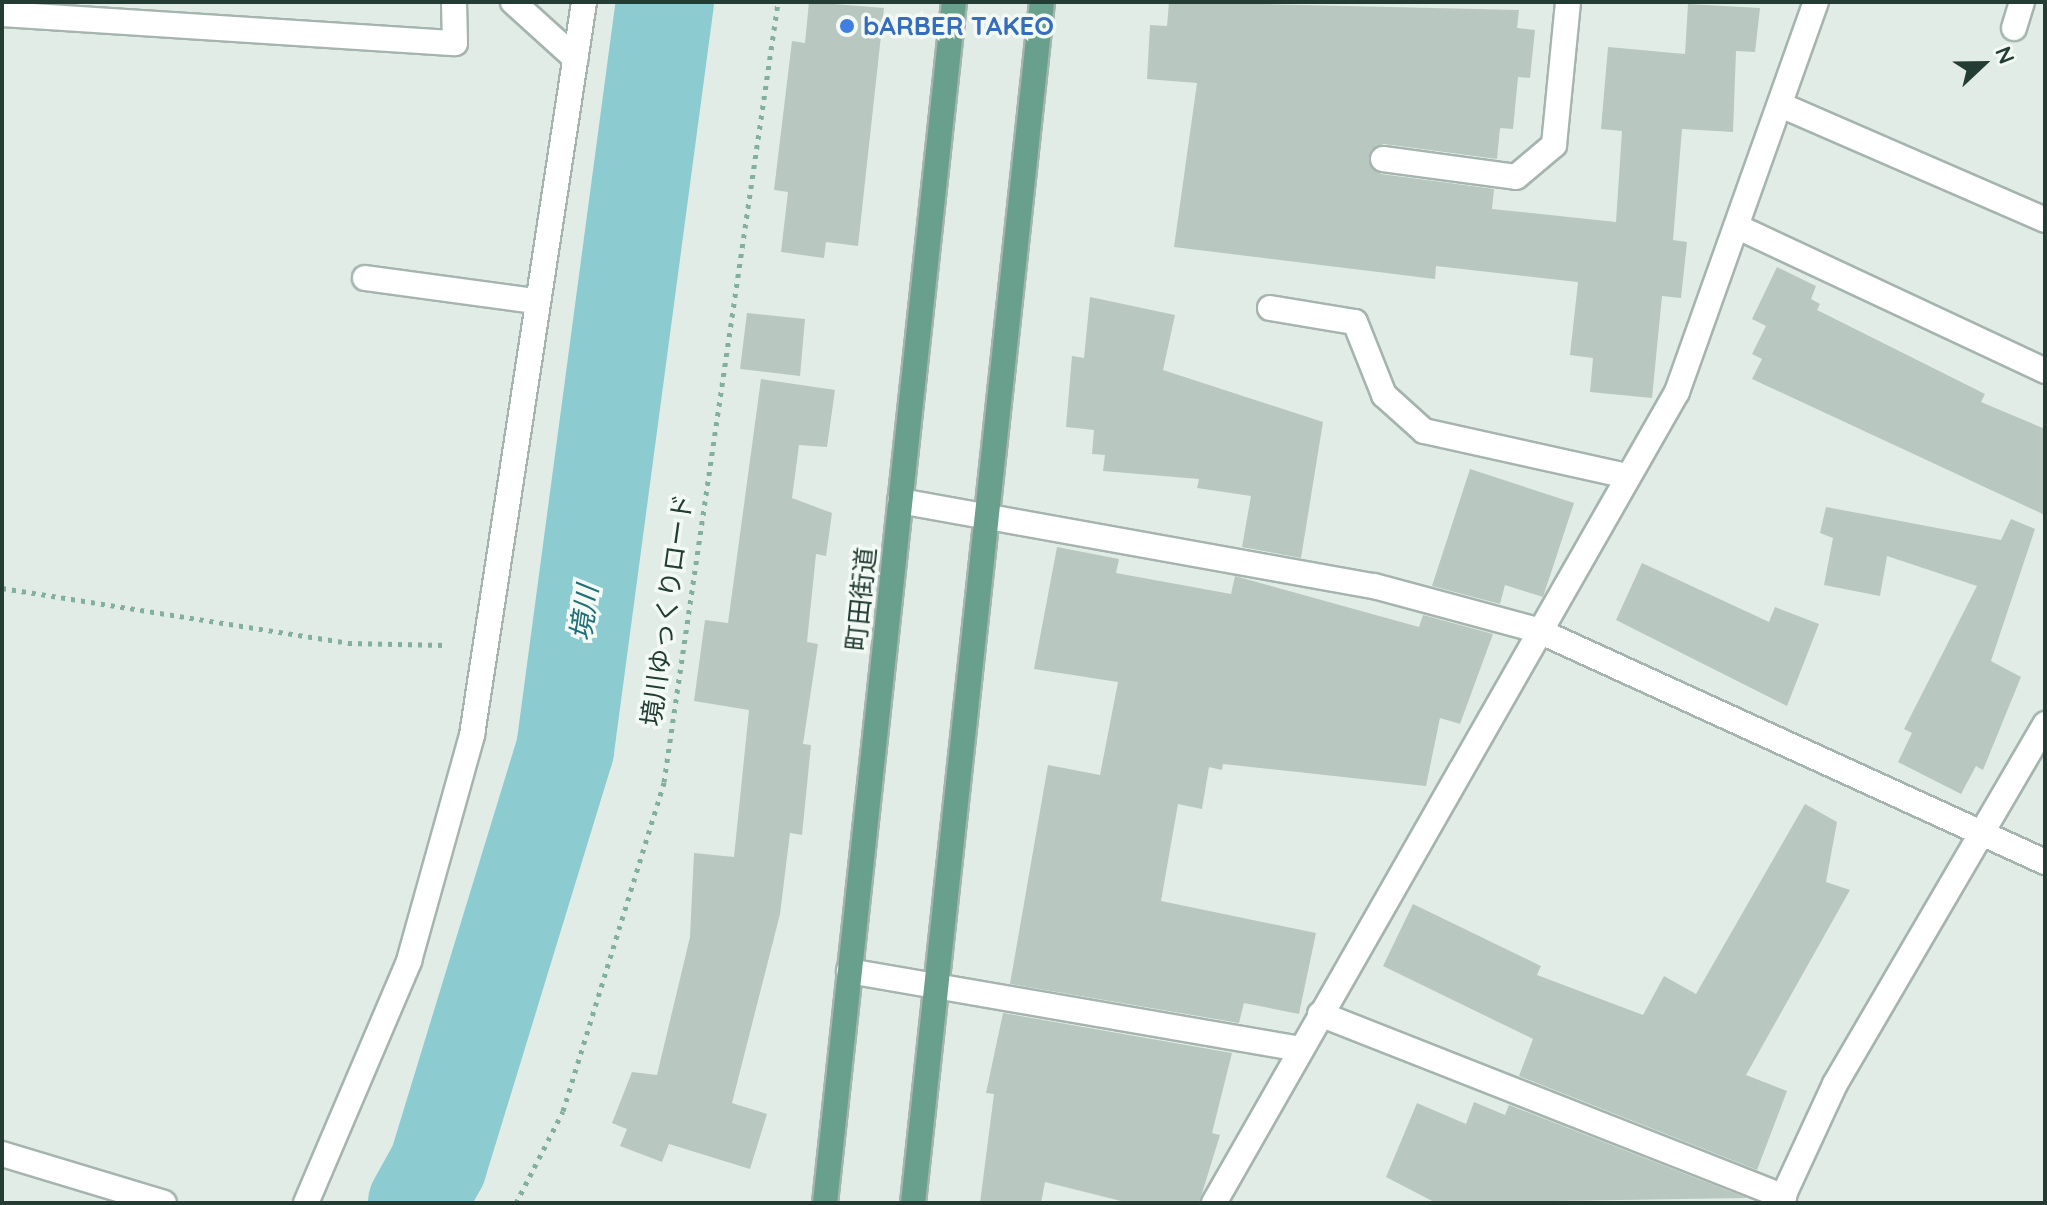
<!DOCTYPE html>
<meta charset="utf-8">
<style>
body{margin:0}
#map{position:relative;width:2047px;height:1205px;overflow:hidden;background:#e2ece7;font-family:Quicksand,"Noto Sans JP",sans-serif}
div>[style]{position:absolute}
.river>*{height:98px;margin:-49px;padding:0 49px;transform-origin:49px;border-radius:49px;background:#8ccbd0}
.building>*{inset:0;background:#b8c7c0}
.path>*{height:5px;margin-top:-2.5px;transform-origin:0;background:repeating-linear-gradient(90deg,#83af9e 0 4px,transparent 0 10px)}
.roads{filter:drop-shadow(2px 0 #a5b4ae) drop-shadow(-2px 0 #a5b4ae) drop-shadow(0 2px #a5b4ae) drop-shadow(0 -2px #a5b4ae)}
.service>*{height:24px;margin:-12px;padding:0 12px;transform-origin:12px;border-radius:12px;background:#fff}
.minor>*{height:24px;margin:-12px;padding:0 12px;transform-origin:12px;border-radius:12px;background:#fff}
.primary>*{height:24px;margin:-12px;padding:0 12px;transform-origin:12px;border-radius:12px;background:#68a08d}
.dots>*{width:22px;height:22px;translate:-50% -50%;box-sizing:border-box;border:4px solid #f3f9f5;border-radius:50%}
span{translate:-50% -50%;white-space:nowrap;text-align:center;line-height:1.15;-webkit-text-stroke:7px #f3f9f5;paint-order:stroke}
.shop-label{font-size:26px;color:#366cbe;font-weight:700}
.left{translate:0 -50%;text-align:left}
.street-label{font-size:26px;color:#233d34}
.water-label{font-size:28px;color:#1e6f77;font-style:italic}
.frame{position:absolute;inset:0;border:4px solid #233d34;pointer-events:none}
.north{position:absolute;left:1943px;top:24px;width:80px;height:80px;-webkit-text-stroke:6px #f3f9f5;paint-order:stroke;rotate:68deg;font-size:22px;font-weight:700;line-height:32px;text-align:center;color:#233d34}
.north::after{content:'';display:block;margin:auto;width:28px;height:36px;background:#233d34;clip-path:polygon(50% 0,100% 100%,50% 72%,0 100%)}
</style>
<div id="map">
<div class="river">
<i style="left:417px;top:1203px;width:43px;rotate:-61.1deg"></i>
<i style="left:438px;top:1165px;width:434px;rotate:-73deg"></i>
<i style="left:565px;top:750px;width:755px;rotate:-82.39deg"></i>
</div>
<div class="building">
<i style="clip-path:polygon(809px 2px,884px 8px,858px 246px,826px 242px,824px 258px,781px 252px,788px 192px,774px 190px,792px 41px,805px 43px)"></i>
<i style="clip-path:polygon(1169px 2px,1519px 10px,1517px 28px,1535px 30px,1530px 78px,1518px 77px,1513px 129px,1500px 128px,1497px 159px,1384px 144px,1371px 150px,1370px 165px,1381px 174px,1494px 189px,1492px 209px,1616px 222px,1622px 131px,1601px 129px,1608px 47px,1685px 54px,1688px 4px,1760px 8px,1755px 52px,1736px 51px,1733px 132px,1682px 129px,1673px 240px,1687px 242px,1681px 298px,1662px 296px,1652px 398px,1590px 392px,1593px 358px,1570px 355px,1578px 282px,1436px 266px,1435px 279px,1174px 247px,1197px 83px,1147px 79px,1150px 25px,1167px 26px)"></i>
<i style="clip-path:polygon(1777px 267px,1816px 286px,1811px 299px,1820px 304px,1817px 310px,1985px 394px,1981px 402px,2045px 429px,2045px 515px,1752px 379px,1762px 359px,1752px 354px,1766px 326px,1752px 319px)"></i>
<i style="clip-path:polygon(1090px 297px,1175px 315px,1163px 370px,1323px 422px,1301px 558px,1242px 547px,1251px 496px,1197px 488px,1199px 479px,1103px 471px,1105px 455px,1092px 454px,1094px 430px,1066px 427px,1072px 356px,1084px 358px)"></i>
<i style="clip-path:polygon(747px 313px,805px 319px,800px 376px,740px 369px)"></i>
<i style="clip-path:polygon(761px 379px,835px 390px,827px 447px,799px 445px,792px 498px,832px 513px,826px 556px,816px 554px,807px 642px,818px 644px,803px 744px,811px 745px,802px 835px,790px 833px,780px 914px,732px 1103px,767px 1114px,750px 1169px,669px 1144px,662px 1162px,620px 1146px,627px 1129px,612px 1123px,632px 1072px,657px 1075px,690px 937px,694px 853px,734px 857px,749px 710px,694px 701px,705px 620px,728px 623px)"></i>
<i style="clip-path:polygon(1470px 469px,1574px 503px,1543px 597px,1505px 585px,1500px 604px,1432px 586px)"></i>
<i style="clip-path:polygon(1826px 507px,2001px 540px,2011px 519px,2035px 529px,1991px 661px,2021px 677px,1983px 770px,1976px 766px,1961px 794px,1898px 762px,1912px 733px,1904px 729px,1977px 586px,1887px 556px,1880px 596px,1824px 585px,1833px 538px,1820px 533px)"></i>
<i style="clip-path:polygon(1057px 547px,1119px 559px,1116px 573px,1231px 594px,1235px 576px,1419px 627px,1423px 615px,1493px 634px,1460px 724px,1440px 718px,1426px 786px,1223px 764px,1222px 770px,1209px 767px,1202px 809px,1178px 804px,1161px 901px,1316px 933px,1299px 1014px,1244px 1003px,1239px 1023px,1010px 984px,1048px 765px,1100px 775px,1118px 682px,1034px 669px)"></i>
<i style="clip-path:polygon(1642px 563px,1769px 622px,1775px 607px,1819px 624px,1787px 706px,1616px 620px)"></i>
<i style="clip-path:polygon(1805px 804px,1837px 822px,1826px 882px,1850px 890px,1746px 1075px,1787px 1091px,1757px 1170px,1519px 1076px,1533px 1039px,1383px 966px,1413px 904px,1541px 966px,1537px 975px,1643px 1015px,1664px 976px,1696px 994px)"></i>
<i style="clip-path:polygon(1003px 1013px,1232px 1053px,1212px 1133px,1220px 1135px,1199px 1203px,1129px 1203px,1045px 1182px,1041px 1203px,980px 1203px,994px 1094px,986px 1093px)"></i>
<i style="clip-path:polygon(1474px 1102px,1505px 1115px,1509px 1105px,1747px 1198px,1436px 1203px,1386px 1177px,1417px 1103px,1466px 1124px)"></i>
</div>
<div class="path">
<i style="left:2px;top:588px;width:350px;rotate:9deg"></i>
<i style="left:348px;top:643px;width:98px;rotate:1.2deg"></i>
<i style="left:516px;top:1203px;width:103px;rotate:-62.9deg"></i>
<i style="left:563px;top:1111px;width:344px;rotate:-72.9deg"></i>
<i style="left:664px;top:782px;width:788px;rotate:-81.68deg"></i>
</div>
<div class="roads">
<div class="service">
<i style="left:1783px;top:106px;width:286px;rotate:23.5deg"></i>
<i style="left:1537px;top:630px;width:558px;rotate:24.55deg"></i>
</div>
<div class="minor">
<i style="left:513px;top:2px;width:84px;rotate:42.1deg"></i>
<i style="left:2px;top:14px;width:454px;rotate:3.7deg"></i>
<i style="left:455px;top:43px;width:41px;rotate:-91.4deg"></i>
<i style="left:2014px;top:28px;width:27px;rotate:-73deg"></i>
<i style="left:1383px;top:159px;width:134px;rotate:7.7deg"></i>
<i style="left:1516px;top:177px;width:50px;rotate:-40.1deg"></i>
<i style="left:1554px;top:145px;width:144px;rotate:-84.4deg"></i>
<i style="left:1740px;top:228px;width:337px;rotate:25.1deg"></i>
<i style="left:365px;top:278px;width:173px;rotate:7.7deg"></i>
<i style="left:1270px;top:308px;width:86px;rotate:9.4deg"></i>
<i style="left:1355px;top:322px;width:79px;rotate:68.3deg"></i>
<i style="left:1384px;top:395px;width:54px;rotate:42deg"></i>
<i style="left:1424px;top:431px;width:208px;rotate:12.5deg"></i>
<i style="left:900px;top:501px;width:482px;rotate:10.2deg"></i>
<i style="left:1374px;top:586px;width:169px;rotate:15.1deg"></i>
<i style="left:849px;top:971px;width:457px;rotate:9.8deg"></i>
<i style="left:1320px;top:1014px;width:499px;rotate:21.5deg"></i>
<i style="left:2px;top:1154px;width:169px;rotate:16.8deg"></i>
<i style="left:306px;top:1203px;width:263px;rotate:-66.9deg"></i>
<i style="left:409px;top:961px;width:235px;rotate:-74.4deg"></i>
<i style="left:472px;top:735px;width:742px;rotate:-81.31deg"></i>
<i style="left:1214px;top:1203px;width:934px;rotate:-60.28deg"></i>
<i style="left:1677px;top:392px;width:414px;rotate:-70.4deg"></i>
<i style="left:1780px;top:1203px;width:131px;rotate:-65.2deg"></i>
<i style="left:1835px;top:1084px;width:417px;rotate:-59.7deg"></i>
</div>
<div class="primary">
<i style="left:825px;top:1203px;width:1208px;rotate:-83.87deg"></i>
<i style="left:913px;top:1203px;width:1208px;rotate:-83.87deg"></i>
</div>
</div>
<div class="dots">
<i style="left:847px;top:26px;background:#3f7fe0"></i>
</div>
<div class="shop-label">
<span class="left" style="left:863px;top:26px">bARBER TAKEO</span>
</div>
<div class="street-label">
<span style="left:861px;top:599px;rotate:-84deg">町田街道</span>
<span style="left:667px;top:610px;rotate:-82deg">境川ゆっくりロード</span>
</div>
<div class="water-label">
<span style="left:584px;top:613px;rotate:-82deg">境川</span>
</div>
<div class="frame"></div>
<div class="north">N</div>
</div>
